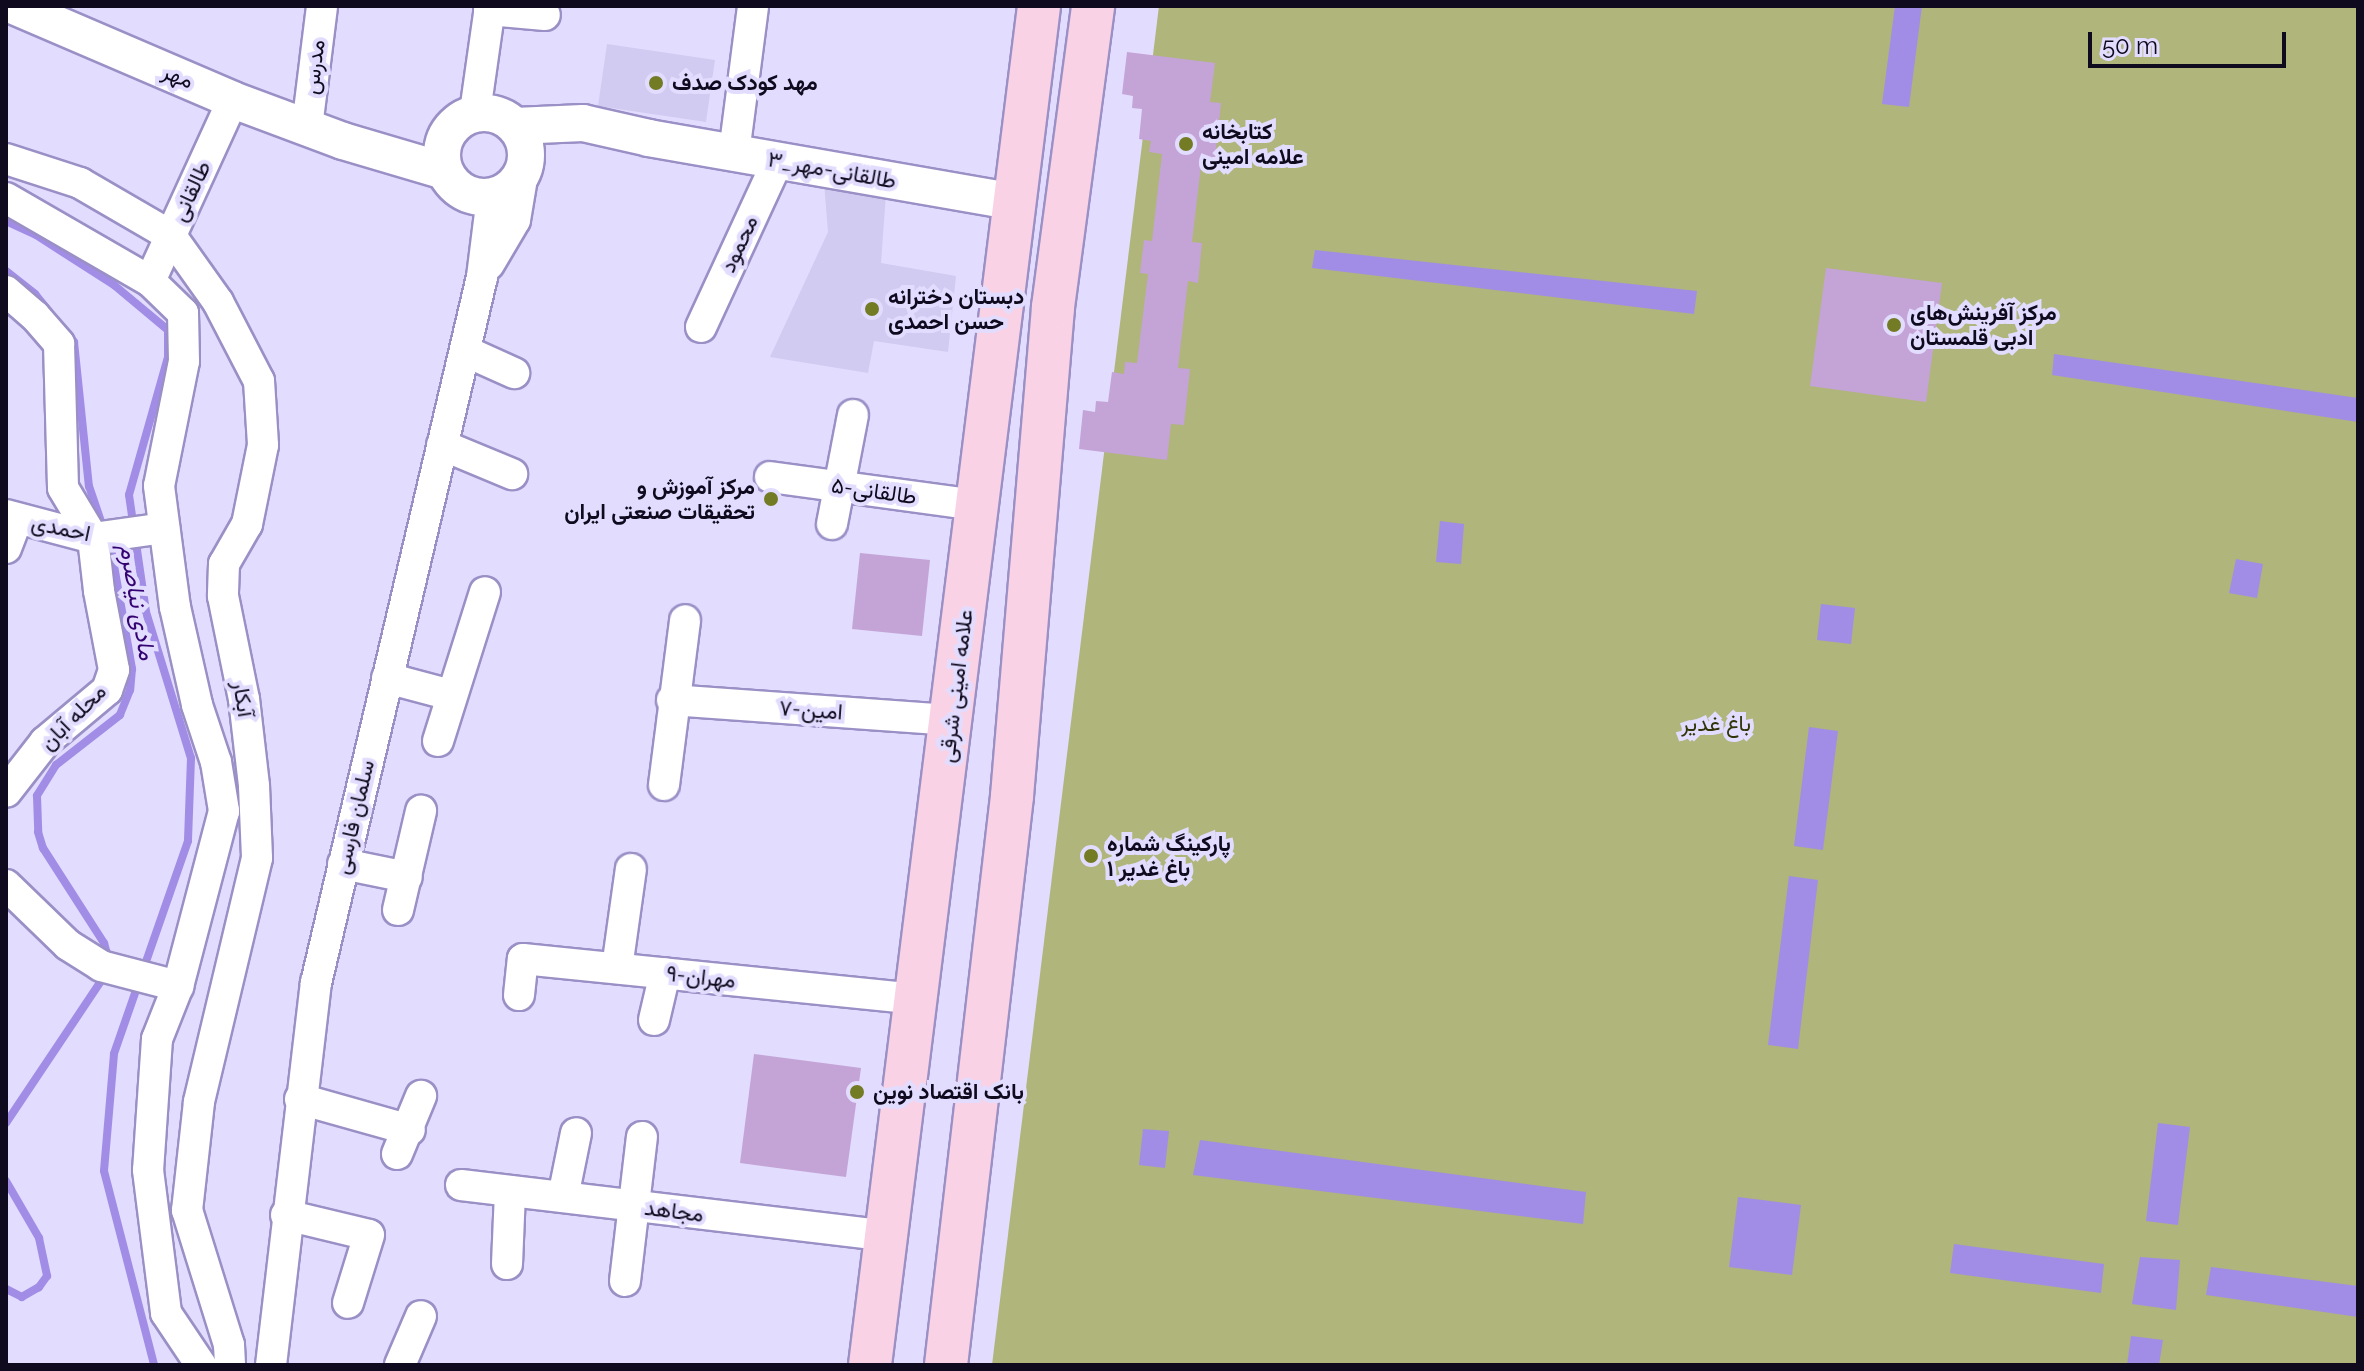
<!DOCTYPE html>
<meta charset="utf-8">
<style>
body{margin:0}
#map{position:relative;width:2364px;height:1371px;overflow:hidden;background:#e2dcff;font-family:Raleway,Vazirmatn,sans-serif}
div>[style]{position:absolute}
.built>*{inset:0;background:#d2cbf1}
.green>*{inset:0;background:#afb57b}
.water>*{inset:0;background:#a18de6}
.stream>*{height:8px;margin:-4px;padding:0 4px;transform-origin:4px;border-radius:4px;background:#a18de6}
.building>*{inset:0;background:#c4a4d6}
.roads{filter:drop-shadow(2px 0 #9b90c6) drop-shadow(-2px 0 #9b90c6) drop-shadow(0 2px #9b90c6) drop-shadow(0 -2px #9b90c6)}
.minor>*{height:30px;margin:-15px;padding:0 15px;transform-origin:15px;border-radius:15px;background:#fff}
.tertiary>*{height:36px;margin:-18px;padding:0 18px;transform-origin:18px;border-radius:18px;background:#fff}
.tertiary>.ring{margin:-18px;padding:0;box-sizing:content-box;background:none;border:36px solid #fff;border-radius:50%}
.secondary>*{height:42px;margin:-21px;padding:0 21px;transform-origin:21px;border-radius:21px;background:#f9d3e5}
.dots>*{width:22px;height:22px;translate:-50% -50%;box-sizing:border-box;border:4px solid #e2dcff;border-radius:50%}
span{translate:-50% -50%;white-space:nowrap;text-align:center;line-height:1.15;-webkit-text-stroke:8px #e2dcff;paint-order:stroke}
.street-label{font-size:22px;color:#0f0a1d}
.poi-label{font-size:22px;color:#0f0a1d;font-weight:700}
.left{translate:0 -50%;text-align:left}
.right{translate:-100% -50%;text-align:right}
.park-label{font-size:22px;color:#313406}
.water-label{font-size:24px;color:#350371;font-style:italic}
.frame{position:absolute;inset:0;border:8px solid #0f0a1d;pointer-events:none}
.scale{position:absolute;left:2088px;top:32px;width:198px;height:36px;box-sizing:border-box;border:4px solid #0f0a1d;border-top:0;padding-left:10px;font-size:24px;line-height:28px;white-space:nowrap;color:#0f0a1d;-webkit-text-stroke:6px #e2dcff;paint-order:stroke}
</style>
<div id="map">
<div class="built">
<i style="clip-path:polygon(607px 44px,715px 60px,706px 122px,598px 106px)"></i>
<i style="clip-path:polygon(824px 182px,886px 194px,881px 263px,956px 276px,948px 352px,874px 341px,868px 373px,770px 357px,828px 232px)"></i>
</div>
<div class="green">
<i style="clip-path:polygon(1159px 6px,2358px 6px,2358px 1365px,992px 1365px)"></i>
</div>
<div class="water">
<i style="clip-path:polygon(1895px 6px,1922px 6px,1909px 107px,1882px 104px)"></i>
<i style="clip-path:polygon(1315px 250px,1697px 291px,1694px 314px,1312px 268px)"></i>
<i style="clip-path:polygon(2054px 354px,2358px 398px,2358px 422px,2052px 375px)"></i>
<i style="clip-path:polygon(1440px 521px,1464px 524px,1461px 564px,1436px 562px)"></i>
<i style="clip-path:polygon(2236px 559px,2263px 564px,2257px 598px,2229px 593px)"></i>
<i style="clip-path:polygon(1821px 604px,1855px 608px,1851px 644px,1817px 640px)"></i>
<i style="clip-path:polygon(1809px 727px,1838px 731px,1823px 850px,1794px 846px)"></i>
<i style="clip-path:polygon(1789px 876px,1818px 880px,1798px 1049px,1768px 1045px)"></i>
<i style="clip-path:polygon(2158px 1123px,2190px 1127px,2178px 1225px,2146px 1221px)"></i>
<i style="clip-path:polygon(1143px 1129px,1169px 1131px,1165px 1168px,1139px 1165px)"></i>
<i style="clip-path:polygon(1200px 1140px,1586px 1192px,1583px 1224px,1193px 1175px)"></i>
<i style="clip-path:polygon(1738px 1197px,1801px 1205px,1792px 1275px,1729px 1267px)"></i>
<i style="clip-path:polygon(1954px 1244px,2104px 1264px,2101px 1293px,1950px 1273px)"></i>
<i style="clip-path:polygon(2140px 1257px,2180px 1260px,2176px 1310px,2132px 1304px)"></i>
<i style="clip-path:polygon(2211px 1267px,2358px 1286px,2358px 1317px,2206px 1295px)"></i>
<i style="clip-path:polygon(2131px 1336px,2163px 1340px,2159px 1365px,2127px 1365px)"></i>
</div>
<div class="stream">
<i style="left:6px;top:221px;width:33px;rotate:25deg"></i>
<i style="left:36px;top:235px;width:93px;rotate:32.7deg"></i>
<i style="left:114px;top:285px;width:70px;rotate:39.8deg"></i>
<i style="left:168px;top:330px;width:27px;rotate:90deg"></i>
<i style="left:168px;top:357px;width:143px;rotate:105.8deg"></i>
<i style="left:129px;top:495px;width:118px;rotate:81.7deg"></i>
<i style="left:146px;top:612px;width:153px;rotate:72.9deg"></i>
<i style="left:191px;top:758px;width:83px;rotate:92.1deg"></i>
<i style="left:188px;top:841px;width:225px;rotate:109.2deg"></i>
<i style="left:114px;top:1054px;width:117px;rotate:94.9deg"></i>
<i style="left:104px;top:1171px;width:200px;rotate:75.5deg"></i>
<i style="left:6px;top:271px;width:37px;rotate:38deg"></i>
<i style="left:35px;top:294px;width:22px;rotate:51deg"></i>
<i style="left:68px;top:334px;width:10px;rotate:53deg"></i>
<i style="left:74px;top:342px;width:145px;rotate:84.1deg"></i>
<i style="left:89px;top:486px;width:72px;rotate:71.3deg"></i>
<i style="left:112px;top:554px;width:117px;rotate:80.1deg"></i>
<i style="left:132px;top:669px;width:21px;rotate:95deg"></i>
<i style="left:130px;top:690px;width:27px;rotate:112deg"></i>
<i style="left:120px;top:715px;width:81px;rotate:142deg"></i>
<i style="left:56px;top:765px;width:36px;rotate:122deg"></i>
<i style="left:37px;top:796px;width:36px;rotate:88deg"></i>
<i style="left:38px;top:832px;width:17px;rotate:73deg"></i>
<i style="left:43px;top:848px;width:113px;rotate:57.3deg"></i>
<i style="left:104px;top:943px;width:19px;rotate:74deg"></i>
<i style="left:6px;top:1123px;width:178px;rotate:-56.2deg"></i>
<i style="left:6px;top:1181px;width:66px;rotate:59.9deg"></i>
<i style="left:39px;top:1238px;width:39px;rotate:78deg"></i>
<i style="left:47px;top:1276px;width:14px;rotate:126deg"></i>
<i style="left:39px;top:1287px;width:20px;rotate:150deg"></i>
<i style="left:22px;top:1297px;width:18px;rotate:-153deg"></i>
</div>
<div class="building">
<i style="clip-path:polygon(1127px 52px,1215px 63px,1210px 102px,1221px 103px,1215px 158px,1202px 157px,1192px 242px,1202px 243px,1198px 283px,1188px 281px,1178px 368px,1190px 369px,1184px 425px,1171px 424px,1167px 460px,1079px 449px,1083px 410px,1095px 412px,1096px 401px,1108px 402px,1112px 372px,1124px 374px,1125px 362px,1137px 363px,1148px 274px,1140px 273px,1144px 240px,1152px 241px,1162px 154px,1149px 152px,1151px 141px,1139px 139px,1142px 109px,1132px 108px,1133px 96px,1122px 94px)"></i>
<i style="clip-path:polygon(1826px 268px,1942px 283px,1926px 402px,1810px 386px)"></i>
<i style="clip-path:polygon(860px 553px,930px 560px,922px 636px,852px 629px)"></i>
<i style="clip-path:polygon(754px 1054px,861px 1068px,846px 1177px,740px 1163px)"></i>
</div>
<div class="roads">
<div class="minor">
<i style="left:489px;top:10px;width:56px;rotate:5.1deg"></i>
<i style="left:475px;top:112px;width:107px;rotate:-81.9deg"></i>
<i style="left:307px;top:127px;width:122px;rotate:-82.9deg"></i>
<i style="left:734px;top:153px;width:148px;rotate:-82.6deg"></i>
<i style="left:6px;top:159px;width:78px;rotate:18deg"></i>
<i style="left:80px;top:183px;width:105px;rotate:30.2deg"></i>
<i style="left:171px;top:236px;width:81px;rotate:54.5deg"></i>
<i style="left:218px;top:302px;width:89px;rotate:62.6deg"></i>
<i style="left:259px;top:381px;width:64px;rotate:86.4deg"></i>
<i style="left:263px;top:445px;width:81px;rotate:101.4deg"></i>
<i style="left:247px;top:524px;width:46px;rotate:119.9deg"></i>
<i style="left:224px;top:564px;width:32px;rotate:92deg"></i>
<i style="left:223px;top:596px;width:105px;rotate:78.5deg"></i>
<i style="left:244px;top:699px;width:88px;rotate:83.4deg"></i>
<i style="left:254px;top:786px;width:72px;rotate:87.6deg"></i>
<i style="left:257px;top:858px;width:251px;rotate:103.4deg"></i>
<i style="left:199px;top:1102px;width:109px;rotate:96.3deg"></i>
<i style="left:187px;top:1210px;width:141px;rotate:72.7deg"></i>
<i style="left:229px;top:1345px;width:20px;rotate:87deg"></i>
<i style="left:6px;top:198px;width:166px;rotate:30deg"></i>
<i style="left:150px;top:281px;width:46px;rotate:44.1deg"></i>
<i style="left:183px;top:313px;width:48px;rotate:88.8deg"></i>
<i style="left:184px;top:361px;width:127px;rotate:101.3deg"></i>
<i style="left:159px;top:486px;width:122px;rotate:82.5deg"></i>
<i style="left:175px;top:607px;width:100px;rotate:77.3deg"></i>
<i style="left:197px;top:705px;width:60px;rotate:71.6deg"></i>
<i style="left:216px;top:762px;width:50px;rotate:80.7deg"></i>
<i style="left:224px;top:811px;width:181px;rotate:104.7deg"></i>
<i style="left:178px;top:986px;width:57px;rotate:111.6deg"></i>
<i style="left:157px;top:1039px;width:131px;rotate:93.9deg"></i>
<i style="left:148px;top:1170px;width:144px;rotate:82.8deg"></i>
<i style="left:166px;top:1313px;width:63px;rotate:56.1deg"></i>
<i style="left:489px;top:264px;width:51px;rotate:-59.4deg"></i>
<i style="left:515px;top:220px;width:49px;rotate:-80.5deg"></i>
<i style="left:150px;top:281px;width:199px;rotate:-65.4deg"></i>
<i style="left:6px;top:291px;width:38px;rotate:41deg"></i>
<i style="left:35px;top:316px;width:37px;rotate:49deg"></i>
<i style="left:59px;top:344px;width:144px;rotate:88.4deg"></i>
<i style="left:63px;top:488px;width:58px;rotate:59deg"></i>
<i style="left:93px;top:538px;width:53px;rotate:83.5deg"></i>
<i style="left:99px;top:591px;width:80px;rotate:79.2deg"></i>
<i style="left:114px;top:670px;width:21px;rotate:109deg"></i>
<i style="left:107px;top:690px;width:81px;rotate:140deg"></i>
<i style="left:45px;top:742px;width:63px;rotate:128deg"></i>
<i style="left:701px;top:327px;width:184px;rotate:-65.2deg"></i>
<i style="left:465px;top:351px;width:54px;rotate:24.2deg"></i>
<i style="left:442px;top:445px;width:76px;rotate:22.5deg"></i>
<i style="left:770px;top:477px;width:209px;rotate:7.7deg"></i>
<i style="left:6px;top:515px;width:90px;rotate:14.8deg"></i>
<i style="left:93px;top:538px;width:72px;rotate:-8deg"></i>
<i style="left:832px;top:524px;width:111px;rotate:-79.1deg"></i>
<i style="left:6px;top:548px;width:31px;rotate:-69deg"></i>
<i style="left:387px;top:678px;width:66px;rotate:14.9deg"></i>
<i style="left:672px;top:700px;width:280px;rotate:4.1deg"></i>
<i style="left:438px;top:741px;width:156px;rotate:-72.5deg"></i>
<i style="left:664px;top:785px;width:166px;rotate:-82.7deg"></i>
<i style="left:343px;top:864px;width:65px;rotate:11.5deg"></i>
<i style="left:6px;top:885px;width:86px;rotate:44.1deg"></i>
<i style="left:68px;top:945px;width:39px;rotate:32deg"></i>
<i style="left:101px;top:966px;width:80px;rotate:14.6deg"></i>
<i style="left:398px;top:910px;width:102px;rotate:-76.9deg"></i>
<i style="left:617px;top:968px;width:100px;rotate:-82deg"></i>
<i style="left:519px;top:995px;width:36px;rotate:-84deg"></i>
<i style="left:523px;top:959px;width:395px;rotate:5.8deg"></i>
<i style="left:654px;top:1020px;width:48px;rotate:-76.8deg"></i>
<i style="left:300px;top:1099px;width:114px;rotate:15.7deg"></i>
<i style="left:397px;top:1154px;width:63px;rotate:-67.5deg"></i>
<i style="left:461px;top:1185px;width:428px;rotate:6.8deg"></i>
<i style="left:563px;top:1197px;width:65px;rotate:-78.5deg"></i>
<i style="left:286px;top:1215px;width:85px;rotate:13.5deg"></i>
<i style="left:369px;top:1235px;width:71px;rotate:107.2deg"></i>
<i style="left:507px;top:1264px;width:73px;rotate:-87.6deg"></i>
<i style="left:625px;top:1281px;width:145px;rotate:-83.3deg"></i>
<i style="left:271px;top:1365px;width:385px;rotate:-83.3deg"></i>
<i style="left:316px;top:983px;width:725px;rotate:-76.77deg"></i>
<i style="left:482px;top:277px;width:81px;rotate:-82.9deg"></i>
<i style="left:400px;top:1365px;width:53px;rotate:-66.8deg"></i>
</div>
<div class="tertiary">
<i style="left:14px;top:6px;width:238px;rotate:23.2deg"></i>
<i style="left:233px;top:100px;width:117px;rotate:20.4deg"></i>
<i style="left:343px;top:141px;width:105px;rotate:16.5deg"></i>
<i class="ring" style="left:442px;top:113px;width:48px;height:48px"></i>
<i style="left:515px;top:126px;width:68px;rotate:-2.5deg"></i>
<i style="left:583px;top:123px;width:68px;rotate:12.8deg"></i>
<i style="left:649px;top:138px;width:371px;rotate:9.9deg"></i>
</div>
<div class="secondary">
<i style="left:870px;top:1365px;width:1369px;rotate:-82.91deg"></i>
<i style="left:946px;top:1365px;width:573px;rotate:-83.38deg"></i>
<i style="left:1012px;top:796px;width:491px;rotate:-85.2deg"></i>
<i style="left:1053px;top:307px;width:304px;rotate:-82.4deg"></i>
</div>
</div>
<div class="dots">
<i style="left:656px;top:83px;background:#747b25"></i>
<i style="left:1186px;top:144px;background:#747b25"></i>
<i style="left:872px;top:309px;background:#747b25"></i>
<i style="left:1894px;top:325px;background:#747b25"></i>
<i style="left:771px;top:499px;background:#747b25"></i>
<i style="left:1091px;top:856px;background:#747b25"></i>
<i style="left:857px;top:1092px;background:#747b25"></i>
</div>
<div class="street-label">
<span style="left:314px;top:67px;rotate:-83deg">مدرس</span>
<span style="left:178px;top:76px;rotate:23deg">مهر</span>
<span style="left:832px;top:170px;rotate:10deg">۳_طالقانی-مهر</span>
<span style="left:191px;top:191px;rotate:-65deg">طالقانی</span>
<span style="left:739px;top:244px;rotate:-65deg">محمود</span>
<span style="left:874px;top:491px;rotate:8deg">۵-طالقانی</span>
<span style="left:61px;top:528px;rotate:12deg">احمدی</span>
<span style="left:956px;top:686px;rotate:-83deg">علامه امینی شرقی</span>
<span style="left:243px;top:699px;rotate:81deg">آبکار</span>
<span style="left:811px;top:710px;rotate:4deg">۷-امین</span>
<span style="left:73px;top:717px;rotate:-45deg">محله آبان</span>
<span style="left:354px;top:817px;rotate:-77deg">سلمان فارسی</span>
<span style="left:701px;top:977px;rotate:6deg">۹-مهران</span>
<span style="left:674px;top:1211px;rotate:7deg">مجاهد</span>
</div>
<div class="poi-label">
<span class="left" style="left:672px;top:83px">مهد کودک صدف</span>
<span class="left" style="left:1202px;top:144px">کتابخانه<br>علامه امینی</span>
<span class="left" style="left:888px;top:309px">دبستان دخترانه<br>حسن احمدی</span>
<span class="left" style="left:1910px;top:325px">مرکز آفرینش‌های<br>ادبی قلمستان</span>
<span class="right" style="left:755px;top:499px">مرکز آموزش و<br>تحقیقات صنعتی ایران</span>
<span class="left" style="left:1107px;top:856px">پارکینگ شماره<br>۱ باغ غدیر</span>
<span class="left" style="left:873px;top:1092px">بانک اقتصاد نوین</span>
</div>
<div class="park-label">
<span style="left:1716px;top:724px">باغ غدیر</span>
</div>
<div class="water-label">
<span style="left:138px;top:602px;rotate:80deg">مادی نیاصرم</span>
</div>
<div class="frame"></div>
<div class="scale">50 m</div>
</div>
